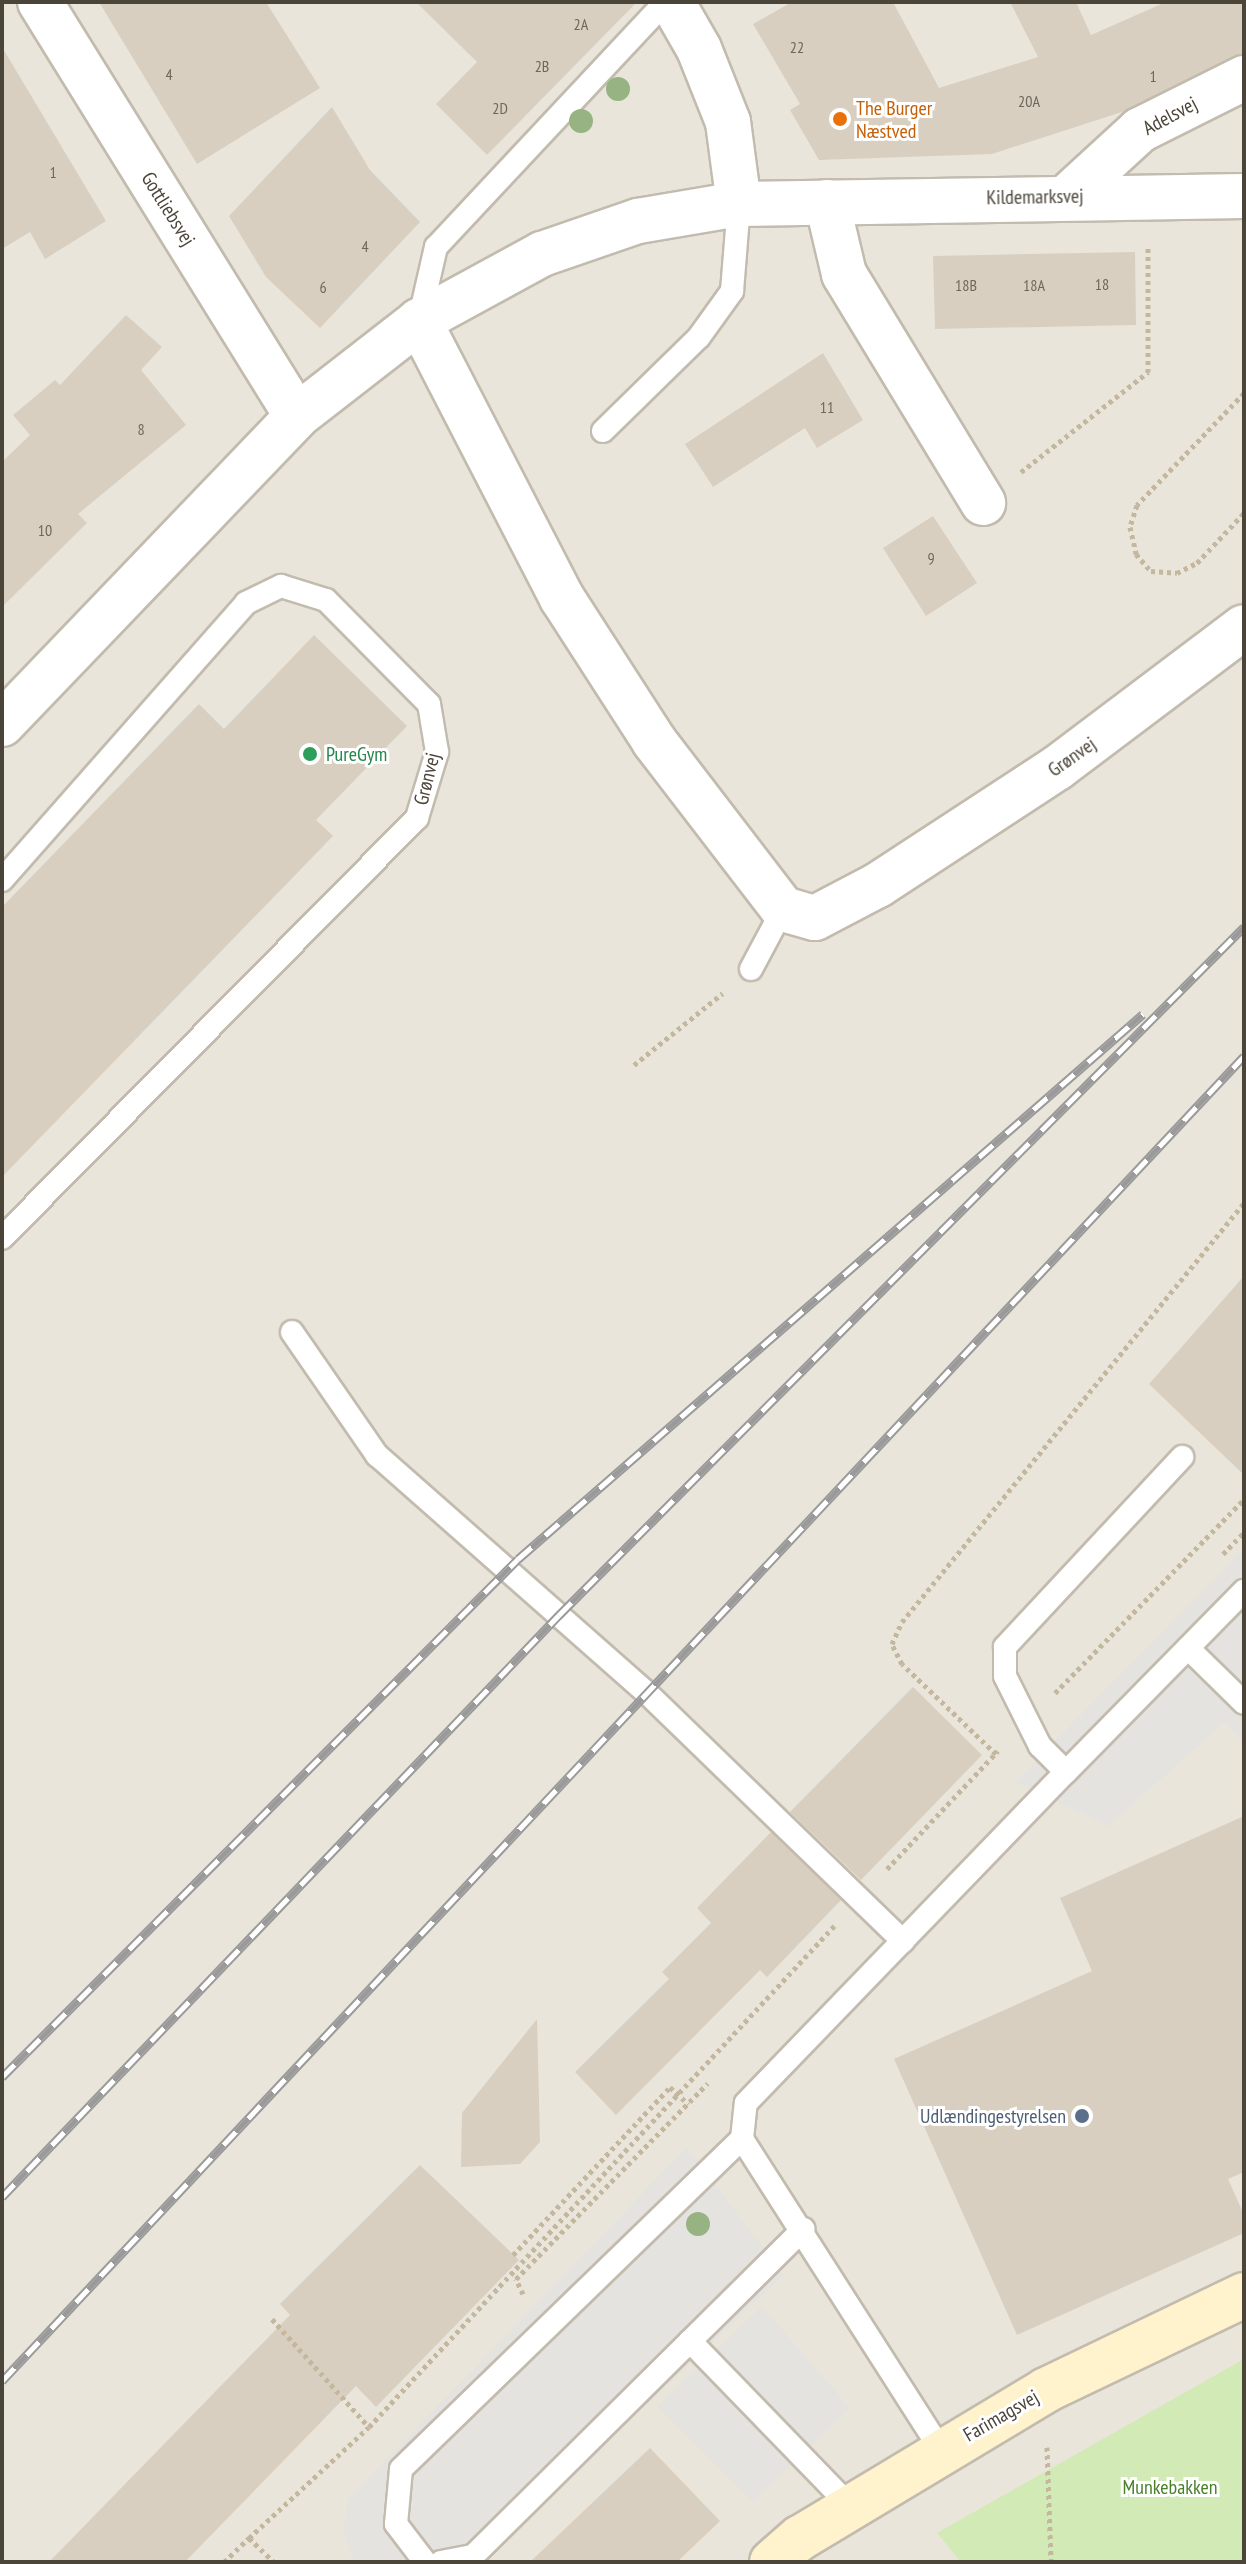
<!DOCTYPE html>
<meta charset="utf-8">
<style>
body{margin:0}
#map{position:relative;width:1246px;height:2564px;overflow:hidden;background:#f6f3ec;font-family:"PT Sans Narrow",sans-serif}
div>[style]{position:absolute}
.residential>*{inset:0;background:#eae5da}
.green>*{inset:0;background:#d2eab5}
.parking>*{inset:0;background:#e5e3e0}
.building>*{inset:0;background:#d8cfc1}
.path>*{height:5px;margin-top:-2.5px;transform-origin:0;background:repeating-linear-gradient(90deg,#c4b79f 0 4px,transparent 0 8px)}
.roads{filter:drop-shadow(2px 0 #c2bbae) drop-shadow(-2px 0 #c2bbae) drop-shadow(0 2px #c2bbae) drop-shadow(0 -2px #c2bbae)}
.service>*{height:22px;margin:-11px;padding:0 11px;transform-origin:11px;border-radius:11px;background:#fff}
.minor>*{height:44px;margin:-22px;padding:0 22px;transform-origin:22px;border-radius:22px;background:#fff}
.tertiary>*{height:44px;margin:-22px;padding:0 22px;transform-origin:22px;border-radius:22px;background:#fff}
.secondary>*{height:44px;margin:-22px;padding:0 22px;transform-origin:22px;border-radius:22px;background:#fff3cd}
.rail>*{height:9px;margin-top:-4.5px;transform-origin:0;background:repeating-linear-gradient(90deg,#fff 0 18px,#9a9a9a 0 36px);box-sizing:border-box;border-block:2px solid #9a9a9a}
.trees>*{width:24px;height:24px;margin:-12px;border-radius:50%;background:#97b381}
.dots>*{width:22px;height:22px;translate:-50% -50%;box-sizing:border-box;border:4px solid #fff;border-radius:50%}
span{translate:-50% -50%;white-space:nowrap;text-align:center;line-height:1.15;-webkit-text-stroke:6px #fff;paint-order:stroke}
.number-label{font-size:16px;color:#6e675b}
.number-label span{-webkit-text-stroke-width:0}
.food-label{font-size:20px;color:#c56008}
.left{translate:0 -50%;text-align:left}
.street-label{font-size:20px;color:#4b4439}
.leisure-label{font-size:20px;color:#27864d}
.service-label{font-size:20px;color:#4e5e75}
.right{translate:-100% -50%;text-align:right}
.park-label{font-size:20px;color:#4a7f2a}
.frame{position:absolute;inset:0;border:4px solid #4b4439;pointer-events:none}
</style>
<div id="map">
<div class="residential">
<i style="clip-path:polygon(2px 2px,1244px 2px,1244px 2562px,2px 2562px)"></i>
</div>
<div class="green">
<i style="clip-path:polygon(1244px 2359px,1244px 2562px,961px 2562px,937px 2533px)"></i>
</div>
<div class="parking">
<i style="clip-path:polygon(1244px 1548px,1244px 1741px,1224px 1723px,1108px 1826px,1015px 1782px)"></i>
<i style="clip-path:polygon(687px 2147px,784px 2275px,479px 2562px,354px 2562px,343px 2531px,348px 2499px)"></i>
<i style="clip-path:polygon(762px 2306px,850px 2408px,753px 2502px,657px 2406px)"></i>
</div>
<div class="building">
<i style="clip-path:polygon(99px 2px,266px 2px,320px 88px,197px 164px)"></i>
<i style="clip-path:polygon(416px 2px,637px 2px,487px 155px,436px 104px,477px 62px)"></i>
<i style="clip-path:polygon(792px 2px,893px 2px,939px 88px,1038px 57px,1010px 2px,1076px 2px,1091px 35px,1166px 2px,1244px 2px,1244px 53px,1122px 112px,992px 154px,819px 160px,790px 110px,800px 104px,753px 24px)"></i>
<i style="clip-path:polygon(2px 47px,106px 221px,45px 259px,30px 232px,2px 249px)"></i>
<i style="clip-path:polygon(332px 107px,370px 170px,420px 222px,320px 328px,266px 277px,229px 216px)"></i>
<i style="clip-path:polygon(1135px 252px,1136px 325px,935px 329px,933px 256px)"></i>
<i style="clip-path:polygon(126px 315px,162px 347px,141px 370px,186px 425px,78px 514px,87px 523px,2px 607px,2px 462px,30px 435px,13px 415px,55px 380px,60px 385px)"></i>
<i style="clip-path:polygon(823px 353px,863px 420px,817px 448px,805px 428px,713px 487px,685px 444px)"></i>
<i style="clip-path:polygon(933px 516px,977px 583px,926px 616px,883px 548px)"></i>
<i style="clip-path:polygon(314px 635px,407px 726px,316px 820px,333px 836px,2px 1177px,2px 907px,199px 704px,224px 729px)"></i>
<i style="clip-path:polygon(1244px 1276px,1244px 1475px,1149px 1384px)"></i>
<i style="clip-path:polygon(913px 1687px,982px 1755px,861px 1880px,790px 1812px)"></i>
<i style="clip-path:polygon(1244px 1816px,1244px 2172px,1228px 2179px,1244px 2215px,1244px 2233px,1017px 2335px,894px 2059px,1092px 1971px,1060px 1898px)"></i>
<i style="clip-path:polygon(771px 1832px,841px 1900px,767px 1977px,760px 1970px,616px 2115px,575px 2072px,669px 1979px,662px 1972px,711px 1923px,697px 1908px)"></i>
<i style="clip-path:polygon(537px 2019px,540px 2142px,520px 2164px,461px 2167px,462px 2113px)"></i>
<i style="clip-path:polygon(420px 2165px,519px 2260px,376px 2407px,356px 2386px,185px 2562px,49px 2562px,290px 2315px,280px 2304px)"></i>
<i style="clip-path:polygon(650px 2448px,720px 2521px,677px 2562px,530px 2562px)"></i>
</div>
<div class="path">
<i style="left:1244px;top:393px;width:155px;rotate:133.7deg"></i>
<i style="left:1137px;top:505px;width:23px;rotate:108deg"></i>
<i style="left:1130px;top:527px;width:28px;rotate:77deg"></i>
<i style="left:1136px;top:554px;width:23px;rotate:49deg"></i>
<i style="left:1151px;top:571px;width:26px;rotate:4deg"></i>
<i style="left:1177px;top:573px;width:22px;rotate:-27deg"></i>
<i style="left:1197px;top:563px;width:69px;rotate:-46.8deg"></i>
<i style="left:1021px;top:472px;width:162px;rotate:-38.2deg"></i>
<i style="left:1148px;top:372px;width:124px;rotate:-90deg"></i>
<i style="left:634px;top:1065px;width:114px;rotate:-39deg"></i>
<i style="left:1223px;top:1554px;width:30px;rotate:-46deg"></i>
<i style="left:1055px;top:1693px;width:271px;rotate:-45.7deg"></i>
<i style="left:996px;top:1754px;width:130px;rotate:-136.2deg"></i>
<i style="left:902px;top:1664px;width:22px;rotate:-117deg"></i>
<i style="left:892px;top:1644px;width:24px;rotate:-66deg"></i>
<i style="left:902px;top:1622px;width:541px;rotate:-50.78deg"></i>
<i style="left:887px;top:1869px;width:162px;rotate:-46.8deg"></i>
<i style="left:513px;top:2255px;width:230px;rotate:-46.9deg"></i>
<i style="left:670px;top:2087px;width:25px;rotate:43deg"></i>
<i style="left:523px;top:2294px;width:17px;rotate:-115deg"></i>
<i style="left:516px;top:2279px;width:274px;rotate:-45.6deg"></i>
<i style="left:272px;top:2319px;width:145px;rotate:48.1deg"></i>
<i style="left:1047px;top:2447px;width:115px;rotate:88deg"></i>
<i style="left:249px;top:2538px;width:163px;rotate:-42.8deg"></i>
<i style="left:369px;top:2427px;width:684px;rotate:-47.13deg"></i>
<i style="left:224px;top:2562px;width:35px;rotate:-44deg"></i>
<i style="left:249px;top:2538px;width:35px;rotate:44deg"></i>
</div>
<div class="roads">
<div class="service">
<i style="left:419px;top:321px;width:76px;rotate:-77.1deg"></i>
<i style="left:436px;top:247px;width:335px;rotate:-46.9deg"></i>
<i style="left:603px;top:431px;width:134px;rotate:-44.4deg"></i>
<i style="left:699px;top:337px;width:57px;rotate:-54.3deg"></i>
<i style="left:732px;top:291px;width:87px;rotate:-85.4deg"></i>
<i style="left:2px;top:880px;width:369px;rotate:-48.6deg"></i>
<i style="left:246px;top:603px;width:39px;rotate:-26deg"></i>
<i style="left:281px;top:586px;width:47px;rotate:17.3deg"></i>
<i style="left:326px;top:600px;width:146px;rotate:45.3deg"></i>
<i style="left:429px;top:704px;width:49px;rotate:80.5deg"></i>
<i style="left:437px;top:752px;width:69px;rotate:106.9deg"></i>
<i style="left:417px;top:818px;width:590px;rotate:134.66deg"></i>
<i style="left:751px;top:969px;width:68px;rotate:-61.9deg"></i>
<i style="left:292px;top:1332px;width:150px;rotate:55.4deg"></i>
<i style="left:377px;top:1455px;width:359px;rotate:41.4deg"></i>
<i style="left:646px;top:1692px;width:358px;rotate:44.1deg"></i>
<i style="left:1188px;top:1648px;width:78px;rotate:44.5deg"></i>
<i style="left:1066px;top:1772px;width:254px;rotate:-45.5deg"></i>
<i style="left:690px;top:2341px;width:231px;rotate:45.9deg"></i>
<i style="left:941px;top:2450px;width:369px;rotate:-122.6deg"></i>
<i style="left:742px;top:2139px;width:36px;rotate:-84deg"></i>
<i style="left:746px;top:2103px;width:460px;rotate:-46deg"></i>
<i style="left:1066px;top:1772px;width:37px;rotate:-135deg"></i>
<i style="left:1040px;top:1746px;width:78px;rotate:-116.6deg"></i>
<i style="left:1005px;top:1676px;width:29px;rotate:-90deg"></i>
<i style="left:1005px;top:1647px;width:260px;rotate:-47deg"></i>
<i style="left:425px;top:2562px;width:48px;rotate:-127.3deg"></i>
<i style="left:396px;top:2524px;width:55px;rotate:-84.8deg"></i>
<i style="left:401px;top:2469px;width:475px;rotate:-44.1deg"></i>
<i style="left:441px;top:2562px;width:33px;rotate:-11deg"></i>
<i style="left:473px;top:2556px;width:465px;rotate:-44.7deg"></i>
</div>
<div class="minor">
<i style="left:40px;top:2px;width:487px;rotate:58.2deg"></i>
<i style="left:672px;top:2px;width:54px;rotate:60.1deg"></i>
<i style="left:699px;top:49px;width:79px;rotate:68.3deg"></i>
<i style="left:728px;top:122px;width:83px;rotate:82.4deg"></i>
<i style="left:1068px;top:196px;width:98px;rotate:-42.5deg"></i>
<i style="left:1140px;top:130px;width:116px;rotate:-26.6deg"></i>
<i style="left:827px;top:202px;width:74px;rotate:76.7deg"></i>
<i style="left:844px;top:274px;width:268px;rotate:58.7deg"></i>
<i style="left:419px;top:321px;width:140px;rotate:-28.6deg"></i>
<i style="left:542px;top:254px;width:102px;rotate:-19deg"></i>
<i style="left:638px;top:221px;width:102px;rotate:-9.6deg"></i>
<i style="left:739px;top:204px;width:505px;rotate:-0.91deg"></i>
</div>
<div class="tertiary">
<i style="left:2px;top:724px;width:426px;rotate:-46.2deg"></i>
<i style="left:297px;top:416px;width:155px;rotate:-37.9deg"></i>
<i style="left:419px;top:321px;width:312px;rotate:62.7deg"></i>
<i style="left:562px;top:598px;width:170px;rotate:57.2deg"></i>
<i style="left:654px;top:741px;width:212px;rotate:52.5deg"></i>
<i style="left:783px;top:909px;width:33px;rotate:16deg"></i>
<i style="left:815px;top:918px;width:71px;rotate:-27.6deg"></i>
<i style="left:878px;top:885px;width:214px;rotate:-33.2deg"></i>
<i style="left:1057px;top:768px;width:234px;rotate:-37deg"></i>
</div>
<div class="secondary">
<i style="left:772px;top:2562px;width:37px;rotate:-41deg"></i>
<i style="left:800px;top:2538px;width:287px;rotate:-31deg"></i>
<i style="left:1046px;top:2390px;width:220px;rotate:-25.6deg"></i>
</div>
</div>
<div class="rail">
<i style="left:2px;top:2077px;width:731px;rotate:-45.11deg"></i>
<i style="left:518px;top:1559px;width:829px;rotate:-41.09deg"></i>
<i style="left:2px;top:2197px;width:806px;rotate:-46.26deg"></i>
<i style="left:559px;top:1615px;width:971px;rotate:-45.13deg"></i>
<i style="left:2px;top:2381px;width:1816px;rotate:-46.85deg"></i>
</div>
<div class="trees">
<i style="left:618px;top:89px"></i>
<i style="left:581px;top:121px"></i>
<i style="left:698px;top:2224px"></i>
</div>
<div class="dots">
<i style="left:840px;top:119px;background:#e8710a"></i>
<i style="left:310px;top:754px;background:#2e9e5b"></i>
<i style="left:1082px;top:2116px;background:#5c6f8a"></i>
</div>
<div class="number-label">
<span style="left:581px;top:24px">2A</span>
<span style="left:797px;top:47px">22</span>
<span style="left:542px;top:66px">2B</span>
<span style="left:169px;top:74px">4</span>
<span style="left:1153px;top:76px">1</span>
<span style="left:1029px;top:101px">20A</span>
<span style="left:500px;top:108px">2D</span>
<span style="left:53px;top:172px">1</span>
<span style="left:365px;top:246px">4</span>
<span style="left:1102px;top:284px">18</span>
<span style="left:966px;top:285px">18B</span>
<span style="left:1034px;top:285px">18A</span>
<span style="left:323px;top:287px">6</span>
<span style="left:827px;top:407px">11</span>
<span style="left:141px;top:429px">8</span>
<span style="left:45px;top:530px">10</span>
<span style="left:931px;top:558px">9</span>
</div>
<div class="food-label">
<span class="left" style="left:856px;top:120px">The Burger<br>Næstved</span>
</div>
<div class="street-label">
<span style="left:1170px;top:116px;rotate:-28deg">Adelsvej</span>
<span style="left:1035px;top:197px;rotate:-1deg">Kildemarksvej</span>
<span style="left:168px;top:209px;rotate:58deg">Gottliebsvej</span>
<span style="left:1072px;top:757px;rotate:-35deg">Grønvej</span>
<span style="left:427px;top:779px;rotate:-76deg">Grønvej</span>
<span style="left:1001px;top:2416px;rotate:-30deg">Farimagsvej</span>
</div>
<div class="leisure-label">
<span class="left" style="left:326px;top:754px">PureGym</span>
</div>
<div class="service-label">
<span class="right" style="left:1066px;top:2116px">Udlændingestyrelsen</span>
</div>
<div class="park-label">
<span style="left:1170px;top:2487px">Munkebakken</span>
</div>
<div class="frame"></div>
</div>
